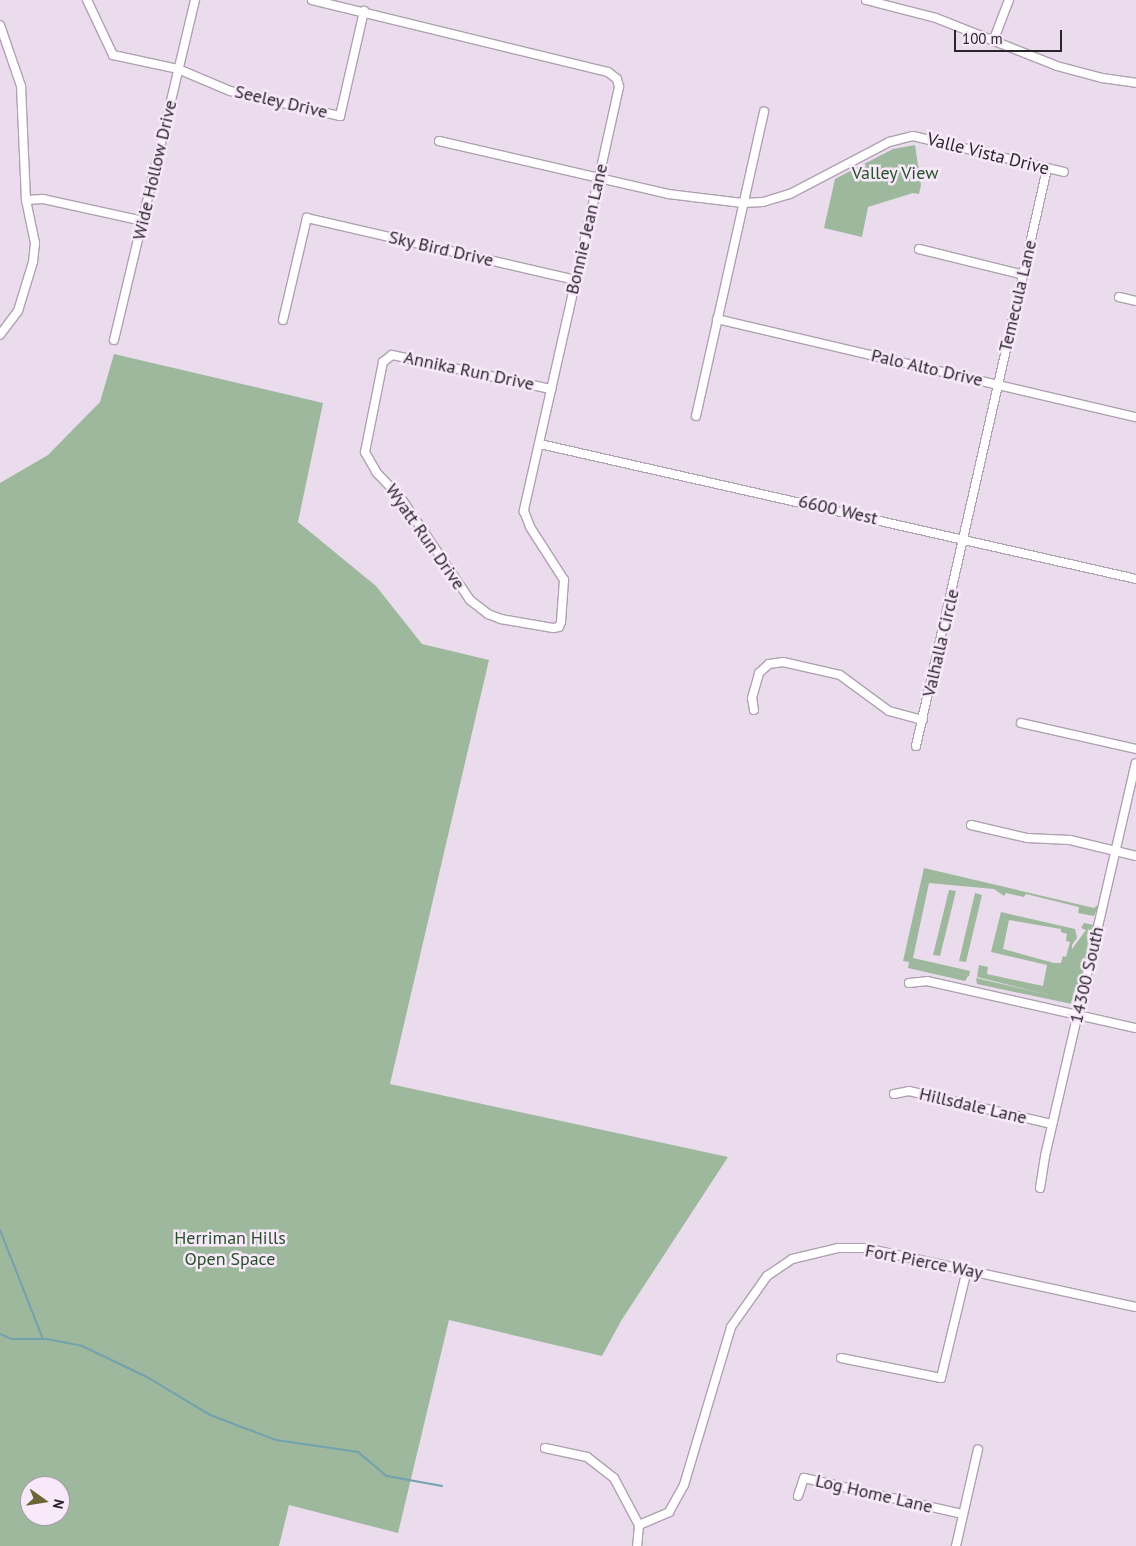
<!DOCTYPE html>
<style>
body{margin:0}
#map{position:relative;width:1136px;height:1546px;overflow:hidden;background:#eadced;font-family:"PT Sans",sans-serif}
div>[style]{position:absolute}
.green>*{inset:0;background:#9db89c}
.stream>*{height:2px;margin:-1px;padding:0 1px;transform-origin:1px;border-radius:1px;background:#74a1af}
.roads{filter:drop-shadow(1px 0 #afa1b1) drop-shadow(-1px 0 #afa1b1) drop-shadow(0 1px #afa1b1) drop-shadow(0 -1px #afa1b1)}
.minor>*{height:8px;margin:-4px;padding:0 4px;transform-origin:4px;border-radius:4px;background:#fff}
span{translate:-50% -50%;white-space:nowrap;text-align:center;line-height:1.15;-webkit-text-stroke:5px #f8e9fa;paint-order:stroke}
.street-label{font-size:18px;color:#29242a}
.park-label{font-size:18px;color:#275128}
.north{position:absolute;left:20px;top:1476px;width:50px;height:50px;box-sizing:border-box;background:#f8e9fa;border:1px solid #a59aa7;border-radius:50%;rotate:103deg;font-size:14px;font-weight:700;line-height:20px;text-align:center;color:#29242a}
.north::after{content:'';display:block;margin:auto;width:18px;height:22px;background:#6a6633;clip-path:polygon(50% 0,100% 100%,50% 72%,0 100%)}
.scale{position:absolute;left:954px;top:30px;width:108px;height:22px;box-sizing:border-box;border:2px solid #29242a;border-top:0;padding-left:6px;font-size:15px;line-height:18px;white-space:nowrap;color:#29242a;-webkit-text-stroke:4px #f8e9fa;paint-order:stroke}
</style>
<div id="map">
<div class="green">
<i style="clip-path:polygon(915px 145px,921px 185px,919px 194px,913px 193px,868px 207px,862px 237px,824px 228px,835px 179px,893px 149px)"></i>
<i style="clip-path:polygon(evenodd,114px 354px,323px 403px,298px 522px,376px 586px,422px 644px,489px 660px,390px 1084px,728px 1157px,621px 1321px,602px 1356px,449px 1320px,398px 1533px,289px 1505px,279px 1546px,0 1546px,0 483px,48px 455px,100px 402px,114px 354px,30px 1486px,60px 1486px,60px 1516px,30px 1516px,30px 1486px)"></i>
<i style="clip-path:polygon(924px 868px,1094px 908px,1099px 904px,1094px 916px,1078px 913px,1079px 907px,1026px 894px,1024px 897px,1006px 893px,1004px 896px,994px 889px,929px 883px,913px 958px,970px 971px,969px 976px,938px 969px,968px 976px,965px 981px,908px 968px,909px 962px,903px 961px)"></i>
<i style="clip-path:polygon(949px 890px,956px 891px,940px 956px,933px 955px)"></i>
<i style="clip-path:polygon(975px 893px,982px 895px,966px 962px,959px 961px)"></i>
<i style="clip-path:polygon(evenodd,1001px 912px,1075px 929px,1077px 938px,1072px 945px,1072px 949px,1086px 930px,1081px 928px,1084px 923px,1094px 925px,1076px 999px,1072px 1004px,977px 984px,976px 978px,1053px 996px,977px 977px,979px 965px,988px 967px,987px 974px,1043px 986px,1047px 965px,991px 952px,1001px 912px,1009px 920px,1061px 929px,1061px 932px,1067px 934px,1066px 941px,1070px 942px,1066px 957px,1063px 956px,1061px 963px,1054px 963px,1003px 949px,1009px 920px)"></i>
</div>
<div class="stream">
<i style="left:0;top:1230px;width:117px;rotate:68.5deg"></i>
<i style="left:0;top:1334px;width:12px;rotate:24deg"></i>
<i style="left:11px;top:1339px;width:36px"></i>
<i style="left:47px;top:1339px;width:36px;rotate:11deg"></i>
<i style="left:82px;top:1346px;width:72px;rotate:25.5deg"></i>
<i style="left:147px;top:1377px;width:74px;rotate:31.1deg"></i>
<i style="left:210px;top:1415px;width:71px;rotate:20.7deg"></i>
<i style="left:276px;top:1440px;width:83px;rotate:8.3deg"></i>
<i style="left:358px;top:1452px;width:38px;rotate:40deg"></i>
<i style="left:387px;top:1476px;width:56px;rotate:10.3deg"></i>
</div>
<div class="roads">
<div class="minor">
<i style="left:87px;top:0;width:61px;rotate:64.7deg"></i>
<i style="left:113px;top:55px;width:66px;rotate:12.2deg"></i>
<i style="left:178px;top:69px;width:56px;rotate:22.9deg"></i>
<i style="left:230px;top:91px;width:113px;rotate:12.8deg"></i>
<i style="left:340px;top:116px;width:108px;rotate:-77.1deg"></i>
<i style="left:312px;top:0;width:305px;rotate:13.7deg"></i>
<i style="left:608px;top:72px;width:11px;rotate:38deg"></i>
<i style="left:617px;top:79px;width:8px;rotate:76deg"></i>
<i style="left:619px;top:87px;width:83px;rotate:102.5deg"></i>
<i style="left:601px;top:168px;width:352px;rotate:102.7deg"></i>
<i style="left:524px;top:511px;width:17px;rotate:69deg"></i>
<i style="left:530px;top:527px;width:63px;rotate:57.3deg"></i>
<i style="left:564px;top:580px;width:42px;rotate:94.1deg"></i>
<i style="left:561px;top:622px;width:5px;rotate:112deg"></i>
<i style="left:559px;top:627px;width:6px;rotate:171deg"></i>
<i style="left:553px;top:628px;width:53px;rotate:-170.2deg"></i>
<i style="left:501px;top:619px;width:14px;rotate:-159deg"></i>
<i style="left:488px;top:614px;width:23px;rotate:-142deg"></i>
<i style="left:470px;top:600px;width:123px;rotate:-124.1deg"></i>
<i style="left:401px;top:498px;width:35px;rotate:-134deg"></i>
<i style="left:377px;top:473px;width:24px;rotate:-120deg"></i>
<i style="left:365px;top:452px;width:92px;rotate:-78.7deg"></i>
<i style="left:383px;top:362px;width:11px;rotate:-38deg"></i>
<i style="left:392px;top:355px;width:163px;rotate:12.1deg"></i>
<i style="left:866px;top:0;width:72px;rotate:14.4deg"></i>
<i style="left:936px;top:18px;width:130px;rotate:21.6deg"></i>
<i style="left:1057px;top:66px;width:47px;rotate:14.9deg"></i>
<i style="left:1102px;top:78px;width:34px;rotate:8deg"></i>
<i style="left:0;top:25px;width:65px;rotate:71deg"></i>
<i style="left:21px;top:86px;width:114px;rotate:87.5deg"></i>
<i style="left:26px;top:200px;width:44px;rotate:78.2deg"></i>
<i style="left:35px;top:243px;width:19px;rotate:96deg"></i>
<i style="left:33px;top:262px;width:51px;rotate:107deg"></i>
<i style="left:18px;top:311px;width:30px;rotate:127deg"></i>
<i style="left:994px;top:39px;width:42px;rotate:-69deg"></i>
<i style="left:439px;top:141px;width:235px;rotate:13deg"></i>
<i style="left:668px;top:194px;width:75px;rotate:6.9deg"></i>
<i style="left:742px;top:203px;width:21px;rotate:-3deg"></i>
<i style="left:763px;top:202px;width:28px;rotate:-17deg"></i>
<i style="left:790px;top:194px;width:112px;rotate:-27.7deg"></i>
<i style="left:889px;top:142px;width:25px;rotate:-14deg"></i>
<i style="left:913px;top:136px;width:155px;rotate:13.4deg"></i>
<i style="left:26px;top:200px;width:17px;rotate:-3deg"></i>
<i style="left:43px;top:199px;width:102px;rotate:12.4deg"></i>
<i style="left:919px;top:249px;width:108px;rotate:13.9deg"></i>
<i style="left:1119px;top:297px;width:17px;rotate:13deg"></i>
<i style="left:717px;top:319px;width:430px;rotate:13.2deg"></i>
<i style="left:283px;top:320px;width:105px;rotate:-76.8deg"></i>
<i style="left:307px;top:218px;width:275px;rotate:13deg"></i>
<i style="left:114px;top:340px;width:350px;rotate:-76.6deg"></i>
<i style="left:696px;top:416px;width:312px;rotate:-77.4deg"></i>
<i style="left:540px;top:444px;width:611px;rotate:12.76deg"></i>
<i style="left:754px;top:710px;width:12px;rotate:-99deg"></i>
<i style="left:752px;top:698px;width:26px;rotate:-74deg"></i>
<i style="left:759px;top:673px;width:13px;rotate:-42deg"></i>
<i style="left:769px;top:664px;width:14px;rotate:-8deg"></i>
<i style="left:783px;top:662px;width:58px;rotate:12.8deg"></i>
<i style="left:840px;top:675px;width:61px;rotate:36.3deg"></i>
<i style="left:889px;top:711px;width:35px;rotate:15deg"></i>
<i style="left:1021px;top:723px;width:118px;rotate:12.7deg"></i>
<i style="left:916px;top:746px;width:592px;rotate:-77.21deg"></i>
<i style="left:971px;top:825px;width:57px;rotate:13.1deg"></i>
<i style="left:1027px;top:838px;width:43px;rotate:2.7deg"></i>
<i style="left:1070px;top:840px;width:68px;rotate:13.6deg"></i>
<i style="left:909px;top:983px;width:18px;rotate:-6deg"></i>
<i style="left:927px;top:981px;width:214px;rotate:12.7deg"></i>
<i style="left:894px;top:1094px;width:15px;rotate:-11deg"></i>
<i style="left:909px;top:1091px;width:147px;rotate:13deg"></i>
<i style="left:1040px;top:1188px;width:32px;rotate:-81deg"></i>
<i style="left:1045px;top:1156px;width:403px;rotate:-77deg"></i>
<i style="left:841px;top:1358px;width:102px;rotate:11.3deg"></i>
<i style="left:941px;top:1378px;width:111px;rotate:-76.5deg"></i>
<i style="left:545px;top:1448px;width:43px;rotate:12.1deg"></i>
<i style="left:587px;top:1457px;width:34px;rotate:38deg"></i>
<i style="left:614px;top:1478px;width:53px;rotate:62deg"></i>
<i style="left:639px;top:1525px;width:21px;rotate:95deg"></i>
<i style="left:798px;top:1496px;width:19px;rotate:-72deg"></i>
<i style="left:804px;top:1478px;width:163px;rotate:12.8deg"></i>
<i style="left:639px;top:1525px;width:33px;rotate:-23deg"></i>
<i style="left:669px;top:1512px;width:31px;rotate:-61deg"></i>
<i style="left:684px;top:1485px;width:165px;rotate:-73.4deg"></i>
<i style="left:731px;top:1327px;width:62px;rotate:-54.8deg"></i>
<i style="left:767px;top:1276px;width:30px;rotate:-34deg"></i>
<i style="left:792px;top:1259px;width:47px;rotate:-13.4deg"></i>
<i style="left:838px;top:1248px;width:27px"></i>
<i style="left:865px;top:1248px;width:277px;rotate:12.3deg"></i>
<i style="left:956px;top:1546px;width:99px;rotate:-77.2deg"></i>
</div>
</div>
<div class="street-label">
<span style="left:281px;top:102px;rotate:13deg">Seeley Drive</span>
<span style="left:988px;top:154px;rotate:14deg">Valle Vista Drive</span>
<span style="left:155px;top:170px;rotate:-77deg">Wide Hollow Drive</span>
<span style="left:587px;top:229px;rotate:-77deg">Bonnie Jean Lane</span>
<span style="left:441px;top:249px;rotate:13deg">Sky Bird Drive</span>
<span style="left:1018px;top:296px;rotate:-77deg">Temecula Lane</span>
<span style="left:927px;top:368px;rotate:13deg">Palo Alto Drive</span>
<span style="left:469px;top:371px;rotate:12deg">Annika Run Drive</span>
<span style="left:838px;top:510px;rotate:13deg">6600 West</span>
<span style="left:425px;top:537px;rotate:55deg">Wyatt Run Drive</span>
<span style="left:941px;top:643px;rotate:-77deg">Valhalla Circle</span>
<span style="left:1087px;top:975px;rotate:-77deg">14300 South</span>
<span style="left:973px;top:1106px;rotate:13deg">Hillsdale Lane</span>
<span style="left:924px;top:1262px;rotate:11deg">Fort Pierce Way</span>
<span style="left:874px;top:1494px;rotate:13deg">Log Home Lane</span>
</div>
<div class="park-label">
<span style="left:895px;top:173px">Valley View</span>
<span style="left:230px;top:1249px">Herriman Hills<br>Open Space</span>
</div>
<div class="north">N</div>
<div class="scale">100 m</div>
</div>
